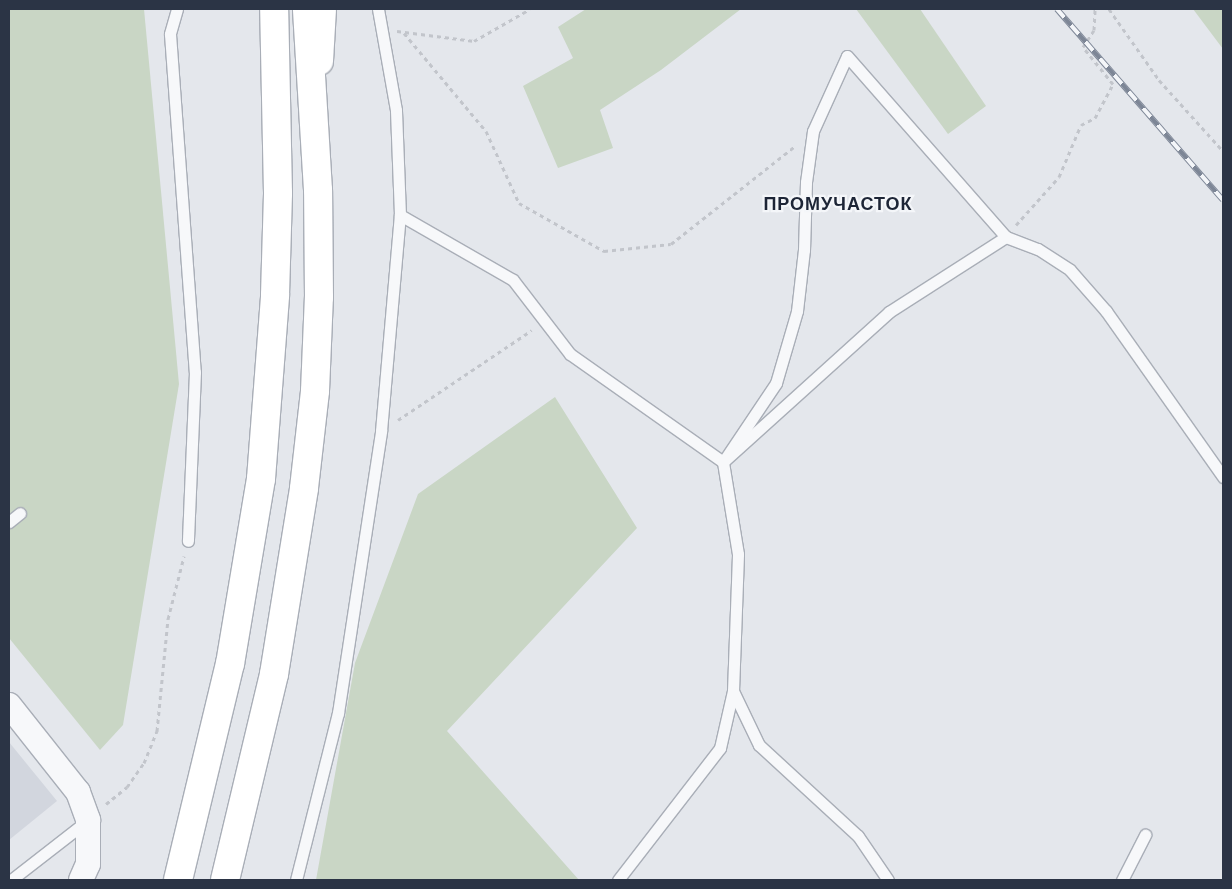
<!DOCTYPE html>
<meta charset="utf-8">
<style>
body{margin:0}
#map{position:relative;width:1232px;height:889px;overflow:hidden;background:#e4e7ec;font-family:"Work Sans",sans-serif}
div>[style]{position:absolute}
.built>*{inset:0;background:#d2d6de}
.green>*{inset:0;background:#c9d6c5}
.path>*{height:3px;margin-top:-1.5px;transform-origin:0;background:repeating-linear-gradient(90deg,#c2c5cb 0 4px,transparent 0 8px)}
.roads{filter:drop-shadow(1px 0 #a9aeb7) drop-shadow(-1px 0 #a9aeb7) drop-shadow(0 1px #a9aeb7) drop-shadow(0 -1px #a9aeb7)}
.lane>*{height:11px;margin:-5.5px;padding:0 5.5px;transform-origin:5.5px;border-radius:5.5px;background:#f7f8fa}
.street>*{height:24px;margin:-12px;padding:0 12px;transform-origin:12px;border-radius:12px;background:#f7f8fa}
.primary>*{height:28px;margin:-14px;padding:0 14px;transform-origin:14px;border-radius:14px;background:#fff}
.highway>*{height:28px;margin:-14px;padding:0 14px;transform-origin:14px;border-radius:14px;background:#fff}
.rail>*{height:5.5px;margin-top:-2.75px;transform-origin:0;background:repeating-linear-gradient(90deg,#f4f6f9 0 11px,#7d8696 0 22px);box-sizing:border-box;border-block:1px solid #7d8696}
span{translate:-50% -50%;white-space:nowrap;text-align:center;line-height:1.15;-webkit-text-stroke:4.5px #f4f6f9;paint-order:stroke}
.district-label{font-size:18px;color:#1d2536;font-weight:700;letter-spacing:1px}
.frame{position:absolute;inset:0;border:10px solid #2b3445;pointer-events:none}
</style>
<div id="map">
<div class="built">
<i style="clip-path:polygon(9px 742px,57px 801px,9px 840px)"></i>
</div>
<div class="green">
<i style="clip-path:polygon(9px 9px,144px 9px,179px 384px,123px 725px,100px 750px,9px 638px)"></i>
<i style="clip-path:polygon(586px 9px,741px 9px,661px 70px,600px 110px,613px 148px,558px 168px,523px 86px,573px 58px,558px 27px)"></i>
<i style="clip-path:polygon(856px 9px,920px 9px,986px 106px,948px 134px)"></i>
<i style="clip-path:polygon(1193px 9px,1223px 9px,1223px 49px)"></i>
<i style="clip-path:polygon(555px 397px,637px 528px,447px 731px,579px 880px,316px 880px,355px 663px,418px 494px)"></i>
</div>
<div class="path">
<i style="left:1109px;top:9px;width:87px;rotate:54.8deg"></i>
<i style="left:1159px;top:80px;width:96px;rotate:48deg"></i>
<i style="left:397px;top:31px;width:78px;rotate:7.4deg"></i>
<i style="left:474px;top:41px;width:64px;rotate:-29.7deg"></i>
<i style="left:404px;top:33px;width:128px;rotate:50.1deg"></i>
<i style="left:486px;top:131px;width:79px;rotate:65.4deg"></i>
<i style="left:519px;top:203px;width:98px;rotate:29.5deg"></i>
<i style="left:604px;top:251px;width:67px;rotate:-6deg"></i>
<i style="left:671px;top:244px;width:158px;rotate:-38.3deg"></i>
<i style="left:1016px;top:225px;width:64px;rotate:-48.1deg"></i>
<i style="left:1059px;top:177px;width:56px;rotate:-67.1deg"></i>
<i style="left:1081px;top:125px;width:16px;rotate:-27deg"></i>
<i style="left:1095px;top:118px;width:38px;rotate:-62deg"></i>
<i style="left:1113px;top:84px;width:48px;rotate:-129deg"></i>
<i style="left:1083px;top:47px;width:20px;rotate:-57deg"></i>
<i style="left:1094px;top:30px;width:21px;rotate:-87deg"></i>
<i style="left:398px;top:420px;width:161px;rotate:-33.9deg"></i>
<i style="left:106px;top:804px;width:27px;rotate:-39deg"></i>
<i style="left:127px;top:787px;width:29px;rotate:-55deg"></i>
<i style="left:144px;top:763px;width:35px;rotate:-68deg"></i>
<i style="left:157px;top:731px;width:113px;rotate:-84.4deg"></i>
<i style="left:168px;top:619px;width:65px;rotate:-75.7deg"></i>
</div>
<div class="roads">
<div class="lane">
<i style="left:177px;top:9px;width:26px;rotate:106deg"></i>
<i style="left:170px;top:34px;width:339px;rotate:85.8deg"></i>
<i style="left:195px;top:372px;width:169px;rotate:92.4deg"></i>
<i style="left:400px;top:215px;width:130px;rotate:29.9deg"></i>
<i style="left:513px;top:280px;width:93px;rotate:52.4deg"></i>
<i style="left:570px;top:354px;width:187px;rotate:35.2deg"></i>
<i style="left:723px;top:462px;width:224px;rotate:-42.1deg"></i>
<i style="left:889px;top:312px;width:139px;rotate:-32.7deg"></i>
<i style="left:9px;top:522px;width:14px;rotate:-39deg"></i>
<i style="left:733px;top:691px;width:60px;rotate:64.3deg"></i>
<i style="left:759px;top:745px;width:134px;rotate:42.6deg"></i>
<i style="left:858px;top:836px;width:53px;rotate:55.7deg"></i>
<i style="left:11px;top:880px;width:98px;rotate:-37.9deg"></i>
<i style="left:296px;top:880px;width:172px;rotate:-75.9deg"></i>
<i style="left:338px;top:713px;width:285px;rotate:-81.3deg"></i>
<i style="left:381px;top:431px;width:217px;rotate:-85deg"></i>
<i style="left:400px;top:215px;width:105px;rotate:-92.2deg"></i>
<i style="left:396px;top:110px;width:103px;rotate:-100.1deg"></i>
<i style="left:618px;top:880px;width:167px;rotate:-52.3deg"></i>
<i style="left:720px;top:748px;width:58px;rotate:-77.2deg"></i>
<i style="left:733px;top:691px;width:137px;rotate:-87.9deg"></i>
<i style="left:738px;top:554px;width:93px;rotate:-99.3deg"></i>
<i style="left:723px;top:462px;width:95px;rotate:-56.1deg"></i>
<i style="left:776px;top:383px;width:75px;rotate:-73.7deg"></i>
<i style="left:797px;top:311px;width:61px;rotate:-83.5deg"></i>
<i style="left:804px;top:250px;width:68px;rotate:-88.3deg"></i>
<i style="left:806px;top:182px;width:51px;rotate:-82.2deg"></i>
<i style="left:813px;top:131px;width:82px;rotate:-65.6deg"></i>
<i style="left:847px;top:56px;width:241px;rotate:48.7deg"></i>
<i style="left:1006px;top:237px;width:34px;rotate:21deg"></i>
<i style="left:1038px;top:249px;width:38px;rotate:33deg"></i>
<i style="left:1070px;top:270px;width:55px;rotate:48.7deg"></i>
<i style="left:1106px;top:311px;width:203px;rotate:54.8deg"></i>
<i style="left:1122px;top:880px;width:51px;rotate:-62.9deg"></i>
</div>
<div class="street">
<i style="left:9px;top:705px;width:111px;rotate:51.6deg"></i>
<i style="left:78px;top:792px;width:30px;rotate:70deg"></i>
<i style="left:88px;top:820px;width:44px;rotate:90deg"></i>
<i style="left:88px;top:864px;width:17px;rotate:114deg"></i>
</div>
<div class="primary">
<i style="left:319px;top:61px;width:52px;rotate:-86.7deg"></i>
</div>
<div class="highway">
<i style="left:178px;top:880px;width:222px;rotate:-76.5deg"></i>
<i style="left:230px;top:664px;width:188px;rotate:-80.5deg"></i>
<i style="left:261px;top:479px;width:185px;rotate:-85.6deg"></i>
<i style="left:275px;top:295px;width:102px;rotate:-88.3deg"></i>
<i style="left:278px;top:193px;width:184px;rotate:-91.2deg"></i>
<i style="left:225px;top:880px;width:212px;rotate:-76.6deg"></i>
<i style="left:274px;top:674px;width:188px;rotate:-80.8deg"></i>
<i style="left:304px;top:488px;width:98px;rotate:-83.5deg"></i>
<i style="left:315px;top:391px;width:94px;rotate:-87.6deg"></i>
<i style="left:319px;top:297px;width:107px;rotate:-90.5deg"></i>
<i style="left:318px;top:190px;width:181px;rotate:-93.5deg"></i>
</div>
</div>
<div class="rail">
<i style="left:1057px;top:9px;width:253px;rotate:49deg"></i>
</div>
<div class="district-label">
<span style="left:838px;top:204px">ПРОМУЧАСТОК</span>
</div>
<div class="frame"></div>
</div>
